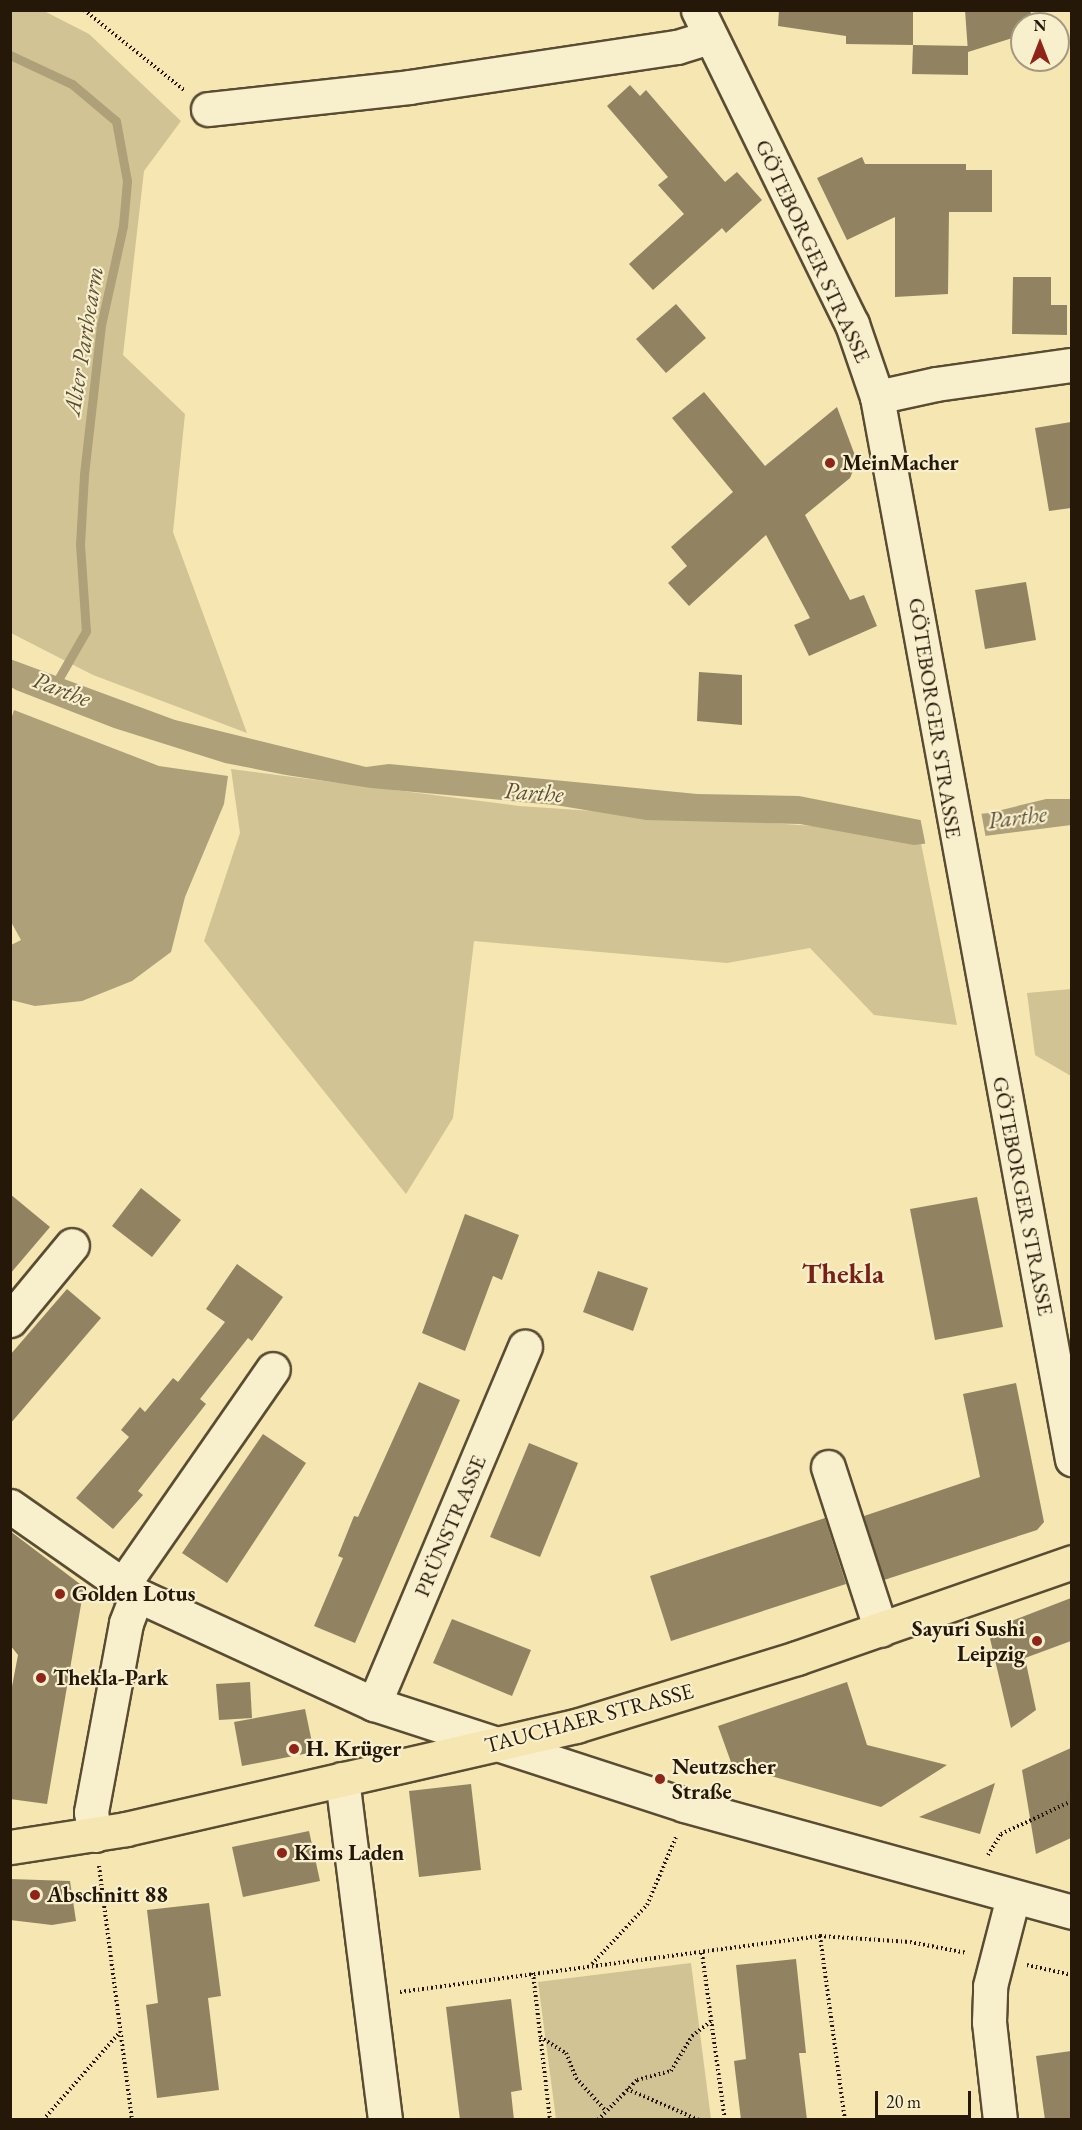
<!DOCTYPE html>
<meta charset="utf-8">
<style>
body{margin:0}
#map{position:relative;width:1082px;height:2130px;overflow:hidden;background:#f5e6b2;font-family:"EB Garamond",serif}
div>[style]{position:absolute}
.green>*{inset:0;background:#d2c395}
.water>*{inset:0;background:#aea079}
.pier>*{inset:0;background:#f5e6b2}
.stream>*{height:9px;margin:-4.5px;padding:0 4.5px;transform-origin:4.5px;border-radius:4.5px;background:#aea079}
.building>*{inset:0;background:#918361}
.path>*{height:4px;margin-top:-2px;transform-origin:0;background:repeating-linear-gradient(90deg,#251809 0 1.5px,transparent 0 4.5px)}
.roads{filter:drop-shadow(2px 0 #594c33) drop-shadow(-2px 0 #594c33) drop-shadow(0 2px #594c33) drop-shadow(0 -2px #594c33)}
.minor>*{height:33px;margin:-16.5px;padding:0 16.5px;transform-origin:16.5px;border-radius:16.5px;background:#f8efcd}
.major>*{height:33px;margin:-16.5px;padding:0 16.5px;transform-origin:16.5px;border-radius:16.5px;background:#f5e6b2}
.dots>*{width:16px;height:16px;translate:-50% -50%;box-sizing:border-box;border:3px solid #f8efcd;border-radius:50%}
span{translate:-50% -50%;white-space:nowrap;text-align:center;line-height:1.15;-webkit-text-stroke:4.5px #f8efcd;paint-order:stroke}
.street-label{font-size:22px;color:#251809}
.poi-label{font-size:22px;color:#251809;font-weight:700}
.left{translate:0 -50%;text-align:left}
.right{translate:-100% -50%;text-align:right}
.water-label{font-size:24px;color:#5c4e36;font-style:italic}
.district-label{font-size:28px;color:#7a1f14;font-weight:700}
.frame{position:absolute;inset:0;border:12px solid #251809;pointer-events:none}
.north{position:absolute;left:1010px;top:12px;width:60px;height:60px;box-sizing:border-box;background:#f8efcd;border:2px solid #a4997f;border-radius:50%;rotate:0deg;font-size:16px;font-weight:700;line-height:24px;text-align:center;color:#251809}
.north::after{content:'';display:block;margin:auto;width:21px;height:27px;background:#8f2418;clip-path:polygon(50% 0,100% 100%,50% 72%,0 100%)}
.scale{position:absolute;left:875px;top:2091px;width:96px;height:27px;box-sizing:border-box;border:3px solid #251809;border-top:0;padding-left:8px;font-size:18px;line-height:21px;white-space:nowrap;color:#251809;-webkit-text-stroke:4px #f8efcd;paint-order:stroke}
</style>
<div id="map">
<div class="green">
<i style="clip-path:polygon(10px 11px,44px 11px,89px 34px,181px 121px,144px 171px,123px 355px,185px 414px,173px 532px,247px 733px,93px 675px,11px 633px)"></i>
<i style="clip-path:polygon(231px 769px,519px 806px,919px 833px,957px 1025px,874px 1015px,810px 948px,727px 963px,474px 941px,453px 1118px,406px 1194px,204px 941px,240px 833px)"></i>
<i style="clip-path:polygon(1071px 989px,1072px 1020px,1071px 1076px,1035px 1055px,1027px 993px)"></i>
<i style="clip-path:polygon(691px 1963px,711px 2119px,556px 2119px,538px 1982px)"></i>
</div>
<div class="water">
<i style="clip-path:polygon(10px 659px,175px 720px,366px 767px,389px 764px,697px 794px,799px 796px,920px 820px,989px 813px,1046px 799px,1071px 799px,1071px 825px,914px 845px,800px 824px,646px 820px,555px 805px,371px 788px,286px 775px,225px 763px,114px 728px,16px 690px,11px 687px)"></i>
<i style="clip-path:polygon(14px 710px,159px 766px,228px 776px,224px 804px,185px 897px,171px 952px,132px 981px,82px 1001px,35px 1006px,11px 1000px,11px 945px,21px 940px,10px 920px,10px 723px)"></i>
</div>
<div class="pier">
<i style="clip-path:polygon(981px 811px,986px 839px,926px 847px,920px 817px)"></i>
</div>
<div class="stream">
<i style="left:10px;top:55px;width:68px;rotate:25.1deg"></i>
<i style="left:72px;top:84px;width:57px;rotate:40.1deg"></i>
<i style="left:116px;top:121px;width:61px;rotate:79.6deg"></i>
<i style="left:127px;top:181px;width:45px;rotate:95.1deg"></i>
<i style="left:123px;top:226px;width:101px;rotate:102.5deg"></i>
<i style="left:101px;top:325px;width:151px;rotate:96.5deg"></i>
<i style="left:84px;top:475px;width:69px;rotate:93.3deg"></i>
<i style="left:80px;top:544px;width:87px;rotate:86.1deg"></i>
<i style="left:86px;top:631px;width:62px;rotate:119.9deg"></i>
</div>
<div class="building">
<i style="clip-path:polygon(779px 10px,913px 10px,913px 45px,846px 44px,846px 36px,778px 26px)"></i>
<i style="clip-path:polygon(965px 10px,1030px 10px,1034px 24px,1022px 24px,1022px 35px,968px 52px)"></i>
<i style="clip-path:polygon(913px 45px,968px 46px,968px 75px,912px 74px)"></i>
<i style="clip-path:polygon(630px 85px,640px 96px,646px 90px,725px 182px,737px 172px,762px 200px,726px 233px,722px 228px,653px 290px,629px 264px,684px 214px,658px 185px,668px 177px,607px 106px)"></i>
<i style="clip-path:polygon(862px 157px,865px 164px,966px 164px,966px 170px,992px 170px,992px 212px,949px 212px,948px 294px,895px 297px,895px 217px,847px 240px,817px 178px)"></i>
<i style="clip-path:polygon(1013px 277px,1051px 277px,1051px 305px,1067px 305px,1067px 335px,1012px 334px)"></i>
<i style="clip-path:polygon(676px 304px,706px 338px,666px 373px,636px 339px)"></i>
<i style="clip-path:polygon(704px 392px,765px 466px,837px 407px,857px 461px,850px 478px,805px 515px,850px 600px,864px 595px,877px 626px,809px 656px,794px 625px,810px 618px,766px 535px,689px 606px,668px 583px,687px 566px,671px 547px,733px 492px,672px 418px)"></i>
<i style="clip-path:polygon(1071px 422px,1071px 508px,1049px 511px,1035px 428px)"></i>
<i style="clip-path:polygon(1026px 582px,1036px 640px,985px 649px,975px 590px)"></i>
<i style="clip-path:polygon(699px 672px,742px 675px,742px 725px,697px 721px)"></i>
<i style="clip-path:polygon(141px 1188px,181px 1220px,152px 1257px,112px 1226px)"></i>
<i style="clip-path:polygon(10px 1194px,50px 1227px,10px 1274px)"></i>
<i style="clip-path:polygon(977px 1197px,1003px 1327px,935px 1340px,910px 1209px)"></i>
<i style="clip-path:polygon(465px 1214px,519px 1235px,502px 1280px,493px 1276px,465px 1351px,422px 1333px)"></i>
<i style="clip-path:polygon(237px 1264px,283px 1297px,252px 1341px,248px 1338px,200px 1399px,206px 1404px,138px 1491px,143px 1495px,113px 1529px,76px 1498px,129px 1437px,121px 1430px,140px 1407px,145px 1412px,173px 1378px,178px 1382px,225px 1322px,206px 1309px)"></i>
<i style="clip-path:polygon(598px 1271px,648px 1288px,633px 1331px,583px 1312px)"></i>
<i style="clip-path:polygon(67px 1289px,101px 1318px,10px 1424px,10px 1355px)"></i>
<i style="clip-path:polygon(419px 1382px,460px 1400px,355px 1643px,314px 1626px,343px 1558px,338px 1556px,354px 1516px,358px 1517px)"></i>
<i style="clip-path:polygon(1016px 1383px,1044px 1522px,1037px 1530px,884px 1580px,864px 1516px,980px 1477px,963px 1394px)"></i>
<i style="clip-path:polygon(263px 1434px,306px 1463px,227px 1583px,182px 1553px)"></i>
<i style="clip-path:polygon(529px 1443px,578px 1463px,540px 1557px,490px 1537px)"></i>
<i style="clip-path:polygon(825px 1518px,846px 1584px,671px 1641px,650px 1576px)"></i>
<i style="clip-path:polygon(10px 1531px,84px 1587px,47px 1804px,10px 1799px,10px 1697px,18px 1655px,10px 1645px)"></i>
<i style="clip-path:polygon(1071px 1598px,1071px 1641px,1025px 1658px,1036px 1710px,1011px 1728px,988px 1630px)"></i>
<i style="clip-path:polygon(452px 1619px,531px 1650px,512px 1696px,433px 1663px)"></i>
<i style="clip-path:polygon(250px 1682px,252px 1718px,219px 1720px,216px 1684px)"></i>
<i style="clip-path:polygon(847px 1682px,867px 1745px,947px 1765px,881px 1807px,732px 1765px,718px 1726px)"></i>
<i style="clip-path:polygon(305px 1709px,314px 1752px,242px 1766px,234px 1722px)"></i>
<i style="clip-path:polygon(1071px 1748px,1071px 1838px,1036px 1854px,1022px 1770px)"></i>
<i style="clip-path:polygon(995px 1783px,980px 1834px,919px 1817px)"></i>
<i style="clip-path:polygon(471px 1784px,481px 1870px,419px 1877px,409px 1791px)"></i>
<i style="clip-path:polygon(309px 1831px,320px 1881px,243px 1897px,232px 1847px)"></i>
<i style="clip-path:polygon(10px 1879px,70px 1881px,76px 1921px,52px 1925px,10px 1920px)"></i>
<i style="clip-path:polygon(209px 1903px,221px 1996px,208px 1998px,219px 2090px,157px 2098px,146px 2005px,158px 2003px,147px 1910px)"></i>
<i style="clip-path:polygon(796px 1959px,806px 2053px,799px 2053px,807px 2120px,741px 2120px,734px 2061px,746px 2059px,736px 1965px)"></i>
<i style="clip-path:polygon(511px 1999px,522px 2090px,511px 2092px,514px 2120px,460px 2120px,446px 2007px)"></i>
<i style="clip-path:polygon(1071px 2051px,1071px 2120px,1045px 2120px,1036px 2056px)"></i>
</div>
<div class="path">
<i style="left:84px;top:10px;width:128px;rotate:38.7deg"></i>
<i style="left:988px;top:1855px;width:25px;rotate:-58deg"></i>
<i style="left:1001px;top:1834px;width:78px;rotate:-24.9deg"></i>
<i style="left:99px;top:1866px;width:256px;rotate:82.6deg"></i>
<i style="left:820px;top:1936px;width:186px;rotate:82.3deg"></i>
<i style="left:702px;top:1953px;width:169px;rotate:82.2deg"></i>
<i style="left:592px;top:1964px;width:81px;rotate:-47deg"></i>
<i style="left:647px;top:1905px;width:74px;rotate:-66.9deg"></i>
<i style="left:1027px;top:1965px;width:46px;rotate:12.5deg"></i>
<i style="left:533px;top:1973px;width:148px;rotate:83.4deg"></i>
<i style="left:400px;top:1992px;width:424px;rotate:-7.6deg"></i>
<i style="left:820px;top:1936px;width:90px;rotate:3.8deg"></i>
<i style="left:910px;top:1942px;width:58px;rotate:10.9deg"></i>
<i style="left:540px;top:2037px;width:31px;rotate:32deg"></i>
<i style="left:566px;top:2053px;width:27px;rotate:68deg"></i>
<i style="left:576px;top:2078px;width:43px;rotate:47.8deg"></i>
<i style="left:627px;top:2089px;width:78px;rotate:23.3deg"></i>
<i style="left:43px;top:2120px;width:117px;rotate:-48.8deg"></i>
<i style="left:598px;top:2120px;width:56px;rotate:-45.7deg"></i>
<i style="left:637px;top:2080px;width:35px;rotate:-15deg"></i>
<i style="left:671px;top:2071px;width:41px;rotate:-59deg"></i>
<i style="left:692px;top:2036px;width:24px;rotate:-38deg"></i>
</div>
<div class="roads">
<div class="minor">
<i style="left:698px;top:10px;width:350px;rotate:63.9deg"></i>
<i style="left:852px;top:324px;width:77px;rotate:71.1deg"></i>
<i style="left:877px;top:397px;width:1080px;rotate:79.6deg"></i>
<i style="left:208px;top:109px;width:202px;rotate:-6.2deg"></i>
<i style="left:409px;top:87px;width:271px;rotate:-8.5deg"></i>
<i style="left:677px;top:47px;width:34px;rotate:-17deg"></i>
<i style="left:877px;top:397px;width:60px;rotate:-12.4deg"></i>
<i style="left:936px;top:384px;width:137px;rotate:-8deg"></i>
<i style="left:10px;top:1320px;width:97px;rotate:-50.4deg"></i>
<i style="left:828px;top:1467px;width:171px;rotate:72deg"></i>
<i style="left:10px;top:1506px;width:155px;rotate:35deg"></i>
<i style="left:137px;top:1595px;width:261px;rotate:24.7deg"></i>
<i style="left:374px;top:1704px;width:326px;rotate:18deg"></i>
<i style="left:684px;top:1805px;width:402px;rotate:15.4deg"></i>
<i style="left:122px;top:1586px;width:264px;rotate:-55.2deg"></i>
<i style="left:374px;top:1704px;width:388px;rotate:-67.1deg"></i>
<i style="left:342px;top:1779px;width:344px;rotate:82.8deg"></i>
<i style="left:95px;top:1835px;width:23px;rotate:-100deg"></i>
<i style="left:91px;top:1812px;width:192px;rotate:-79.5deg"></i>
<i style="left:126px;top:1623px;width:30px;rotate:-69deg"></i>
<i style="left:1000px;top:2120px;width:99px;rotate:-96.4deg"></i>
<i style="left:989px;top:2022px;width:36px;rotate:-88deg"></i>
<i style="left:990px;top:1986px;width:92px;rotate:-75.5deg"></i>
</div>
<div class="major">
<i style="left:10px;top:1847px;width:117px;rotate:-8.8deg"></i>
<i style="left:126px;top:1829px;width:462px;rotate:-12.9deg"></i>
<i style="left:576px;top:1726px;width:231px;rotate:-17.1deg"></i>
<i style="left:797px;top:1658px;width:291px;rotate:-19.2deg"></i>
</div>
</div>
<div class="dots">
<i style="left:830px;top:463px;background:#8f2418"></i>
<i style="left:60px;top:1594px;background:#8f2418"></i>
<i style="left:1037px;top:1641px;background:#8f2418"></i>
<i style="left:41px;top:1678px;background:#8f2418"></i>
<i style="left:294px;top:1749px;background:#8f2418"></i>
<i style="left:660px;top:1779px;background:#8f2418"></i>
<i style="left:282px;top:1853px;background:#8f2418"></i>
<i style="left:35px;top:1895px;background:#8f2418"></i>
</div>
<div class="street-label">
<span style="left:813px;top:251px;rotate:65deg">GÖTEBORGER STRASSE</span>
<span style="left:935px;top:718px;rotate:81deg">GÖTEBORGER STRASSE</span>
<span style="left:1023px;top:1196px;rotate:79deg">GÖTEBORGER STRASSE</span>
<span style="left:450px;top:1526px;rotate:-67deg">PRÜNSTRASSE</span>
<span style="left:589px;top:1718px;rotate:-15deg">TAUCHAER STRASSE</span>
</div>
<div class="poi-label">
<span class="left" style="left:842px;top:463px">MeinMacher</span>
<span class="left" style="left:72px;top:1594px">Golden Lotus</span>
<span class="right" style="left:1025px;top:1641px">Sayuri Sushi<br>Leipzig</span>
<span class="left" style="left:53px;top:1678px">Thekla-Park</span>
<span class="left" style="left:306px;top:1749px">H. Krüger</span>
<span class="left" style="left:672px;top:1779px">Neutzscher<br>Straße</span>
<span class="left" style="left:294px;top:1853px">Kims Laden</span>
<span class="left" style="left:47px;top:1895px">Abschnitt 88</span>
</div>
<div class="water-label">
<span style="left:83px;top:341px;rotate:-81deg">Alter Parthearm</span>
<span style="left:62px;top:689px;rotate:21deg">Parthe</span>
<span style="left:534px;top:792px;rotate:4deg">Parthe</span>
<span style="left:1017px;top:817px;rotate:-7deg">Parthe</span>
</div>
<div class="district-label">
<span style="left:843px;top:1273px">Thekla</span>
</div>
<div class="frame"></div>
<div class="north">N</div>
<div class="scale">20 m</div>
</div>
